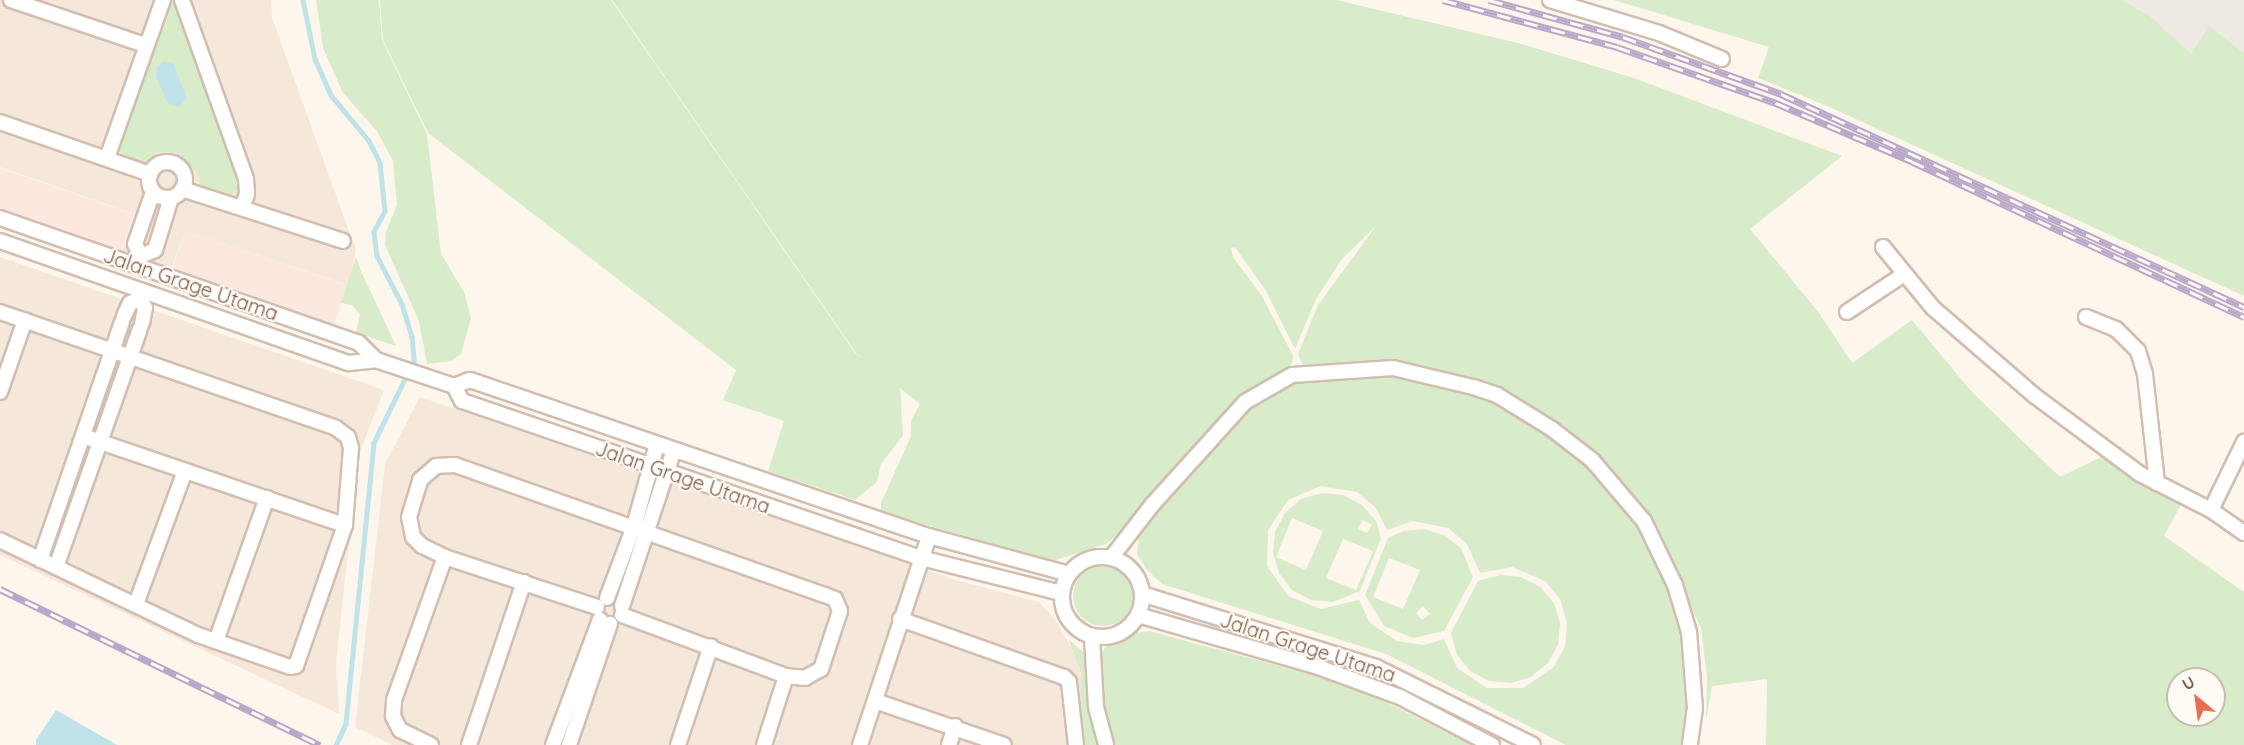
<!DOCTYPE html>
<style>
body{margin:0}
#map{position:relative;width:2244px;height:745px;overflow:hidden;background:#fdf6ec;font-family:Quicksand,sans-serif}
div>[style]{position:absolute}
.residential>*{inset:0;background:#f5e8da}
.commercial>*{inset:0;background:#fde8e0}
.industrial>*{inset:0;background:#efe9e4}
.green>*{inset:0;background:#d8ecc9}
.round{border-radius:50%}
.water>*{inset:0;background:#bfe3e8}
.stream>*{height:4.5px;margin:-2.25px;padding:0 2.25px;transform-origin:2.25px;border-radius:2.25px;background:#bfe3e8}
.roads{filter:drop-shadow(2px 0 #d1beb0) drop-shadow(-2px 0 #d1beb0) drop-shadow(0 2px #d1beb0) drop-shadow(0 -2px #d1beb0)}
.street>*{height:14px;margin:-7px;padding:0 7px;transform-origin:7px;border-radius:7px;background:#fff}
.street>.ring{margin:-7px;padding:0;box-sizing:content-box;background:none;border:14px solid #fff;border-radius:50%}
.rail>*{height:7px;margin-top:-3.5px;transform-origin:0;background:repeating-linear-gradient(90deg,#fffaf3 0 14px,#b9a8c9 0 28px);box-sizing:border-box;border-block:2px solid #b9a8c9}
span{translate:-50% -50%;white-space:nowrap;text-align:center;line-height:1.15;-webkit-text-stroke:4.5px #fffaf3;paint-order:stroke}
.street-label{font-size:20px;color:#7a5c4d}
.north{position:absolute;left:2166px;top:667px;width:60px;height:60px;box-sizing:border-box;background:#fffaf3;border:2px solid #cabbb1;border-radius:50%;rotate:331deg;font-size:16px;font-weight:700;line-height:24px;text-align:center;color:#7a5c4d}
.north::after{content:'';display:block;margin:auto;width:21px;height:27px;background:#e76f51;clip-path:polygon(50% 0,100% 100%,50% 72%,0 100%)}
</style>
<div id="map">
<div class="residential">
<i style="clip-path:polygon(0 0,271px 0,272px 18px,356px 250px,348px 285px,185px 231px,171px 269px,122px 251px,135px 214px,0 167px)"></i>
<i style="clip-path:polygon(0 257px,384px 390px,358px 457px,336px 663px,339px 714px,0 555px)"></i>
<i style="clip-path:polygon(420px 397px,956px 580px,1039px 602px,1055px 619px,1076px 655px,1082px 680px,1080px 719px,1085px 745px,392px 745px,355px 727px,385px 464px)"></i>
</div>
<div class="commercial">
<i style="clip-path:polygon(0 168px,134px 214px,121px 251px,0 209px)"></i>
<i style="clip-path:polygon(185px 231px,347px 285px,334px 325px,172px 269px)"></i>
</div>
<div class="industrial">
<i style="clip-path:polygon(2122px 0,2244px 0,2244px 53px,2209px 27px,2191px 55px,2150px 16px)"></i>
</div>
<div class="green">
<i style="clip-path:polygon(176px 0,237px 175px,237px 190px,229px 197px,200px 188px,199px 176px,180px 153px,157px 152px,143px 163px,127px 158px,118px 149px,152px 49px,166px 24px,171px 1px)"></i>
<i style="clip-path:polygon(316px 0,379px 0,382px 40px,427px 134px,441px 254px,464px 292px,471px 318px,461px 354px,451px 361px,427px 364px,419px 321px,385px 245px,386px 232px,397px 205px,393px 161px,377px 131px,343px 93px,323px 48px)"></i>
<i style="clip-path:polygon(380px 0,611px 0,855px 353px,900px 385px,903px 435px,881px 464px,877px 482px,855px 500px,768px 471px,784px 421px,723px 400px,736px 370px,428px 133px,383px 40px)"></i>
<i style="clip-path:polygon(evenodd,612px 0,1336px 0,1518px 43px,1634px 78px,1842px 156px,1750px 229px,1819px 313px,1852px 363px,1912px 320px,1971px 391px,2060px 477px,2105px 455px,2182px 503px,2164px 536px,2244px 592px,2244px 745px,1766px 745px,1767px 679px,1712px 686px,1706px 721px,1707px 677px,1701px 628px,1664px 550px,1570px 440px,1450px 378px,1304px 368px,1298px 354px,1318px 305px,1376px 226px,1342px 259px,1316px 299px,1295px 349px,1266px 291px,1235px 247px,1231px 248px,1233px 257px,1262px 296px,1281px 333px,1293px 355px,1292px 363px,1288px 372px,1263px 386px,1130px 525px,1106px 544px,1053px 561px,881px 512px,881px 503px,911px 436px,911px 421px,920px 404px,856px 353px,612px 0,2178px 679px,2214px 679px,2214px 715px,2178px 715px,2178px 679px)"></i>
<i style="clip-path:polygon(1614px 0,2122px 0,2150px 16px,2191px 54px,2209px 26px,2244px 53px,2244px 296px,1825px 105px,1758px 78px,1769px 47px)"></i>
<i style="clip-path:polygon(356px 257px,361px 271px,396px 346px,356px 333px,360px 314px,352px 305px,341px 303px)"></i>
<i style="clip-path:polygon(evenodd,1376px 370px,1489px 395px,1538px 424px,1587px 463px,1637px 515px,1664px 570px,1685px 639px,1689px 709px,1684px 745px,1566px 745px,1386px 654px,1162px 584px,1147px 570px,1137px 554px,1139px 528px,1244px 408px,1298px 377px,1376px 370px,1321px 486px,1357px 492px,1376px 508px,1387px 530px,1413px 521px,1448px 528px,1467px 544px,1480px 573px,1512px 567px,1545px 581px,1560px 599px,1567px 623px,1565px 647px,1553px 668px,1523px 688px,1487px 688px,1457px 668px,1444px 639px,1424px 645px,1397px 641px,1370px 623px,1359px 600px,1321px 609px,1288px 596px,1267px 566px,1268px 530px,1288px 500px,1321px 486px)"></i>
<i style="clip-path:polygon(evenodd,1322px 493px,1343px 495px,1362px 505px,1376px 521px,1381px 538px,1360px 591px,1333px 602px,1311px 600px,1292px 590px,1279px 573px,1273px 553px,1275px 532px,1285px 513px,1301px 499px,1322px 493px,1292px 518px,1323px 531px,1306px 570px,1276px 557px,1292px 518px,1322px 493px,1363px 520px,1372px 525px,1367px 533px,1358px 529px,1363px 520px,1322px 493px,1343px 539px,1373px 551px,1356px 590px,1326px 578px,1343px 539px)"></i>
<i style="clip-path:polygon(evenodd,1424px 529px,1444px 535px,1461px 548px,1473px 577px,1444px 631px,1413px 638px,1384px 626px,1365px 595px,1388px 538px,1403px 531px,1424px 529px,1389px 558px,1420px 570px,1403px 609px,1373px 597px,1389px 558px,1424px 529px,1423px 606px,1430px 614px,1422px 620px,1416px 613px,1423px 606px)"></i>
<i class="round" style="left:1073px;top:566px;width:60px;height:60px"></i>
<i style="clip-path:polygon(1500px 575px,1521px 577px,1540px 587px,1554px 603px,1560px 623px,1558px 645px,1548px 663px,1531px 677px,1511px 683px,1489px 681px,1470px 671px,1457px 655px,1451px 633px,1478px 581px)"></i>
<i style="clip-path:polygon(1149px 631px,1320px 677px,1372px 695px,1471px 745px,1108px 745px,1099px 660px,1104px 648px,1133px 633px)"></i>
<i style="clip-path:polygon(1069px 640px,1088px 656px,1103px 745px,1085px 745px,1080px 719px,1081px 673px)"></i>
</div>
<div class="water">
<i style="clip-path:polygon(164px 61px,173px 64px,187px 98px,179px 107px,168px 104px,156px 78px,157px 67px)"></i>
<i style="clip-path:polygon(56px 710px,117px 745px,36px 745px,36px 740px)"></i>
</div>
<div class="stream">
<i style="left:303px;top:0;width:60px;rotate:78.5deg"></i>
<i style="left:315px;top:59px;width:39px;rotate:66deg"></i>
<i style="left:331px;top:95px;width:60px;rotate:50.4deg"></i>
<i style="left:369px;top:141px;width:25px;rotate:63deg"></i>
<i style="left:380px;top:163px;width:48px;rotate:84.1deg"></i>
<i style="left:385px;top:211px;width:24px;rotate:118deg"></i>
<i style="left:374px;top:232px;width:24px;rotate:83deg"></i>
<i style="left:377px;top:256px;width:54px;rotate:62.5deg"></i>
<i style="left:402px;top:304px;width:34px;rotate:73deg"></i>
<i style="left:412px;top:336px;width:25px;rotate:85deg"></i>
<i style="left:414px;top:361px;width:91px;rotate:116deg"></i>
<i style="left:374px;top:443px;width:282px;rotate:95.7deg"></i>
<i style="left:346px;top:724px;width:23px;rotate:115deg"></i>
</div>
<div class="roads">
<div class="street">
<i style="left:11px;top:0;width:141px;rotate:18.6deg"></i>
<i style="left:182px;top:0;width:190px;rotate:70.3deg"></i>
<i style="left:246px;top:179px;width:15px;rotate:86deg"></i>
<i style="left:247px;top:194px;width:15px;rotate:110deg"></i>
<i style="left:1550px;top:0;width:114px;rotate:16.8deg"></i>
<i style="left:1659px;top:33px;width:68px;rotate:22.4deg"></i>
<i style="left:0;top:122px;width:159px;rotate:19.1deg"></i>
<i style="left:107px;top:158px;width:168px;rotate:-70.5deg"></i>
<i class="ring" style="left:149px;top:162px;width:22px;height:22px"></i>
<i style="left:182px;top:189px;width:169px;rotate:17.9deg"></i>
<i style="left:0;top:218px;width:380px;rotate:19.2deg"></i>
<i style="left:359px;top:343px;width:24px;rotate:45deg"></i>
<i style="left:0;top:241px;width:370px;rotate:19.3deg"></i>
<i style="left:349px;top:363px;width:27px;rotate:-6deg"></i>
<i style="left:376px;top:360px;width:82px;rotate:18.4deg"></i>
<i style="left:454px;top:386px;width:17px;rotate:-21deg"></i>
<i style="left:470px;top:380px;width:485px;rotate:18.8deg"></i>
<i style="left:929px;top:536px;width:145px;rotate:15.2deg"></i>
<i style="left:1883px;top:247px;width:79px;rotate:50.7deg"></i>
<i style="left:1933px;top:308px;width:135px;rotate:40.8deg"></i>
<i style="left:2035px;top:396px;width:131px;rotate:36.6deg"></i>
<i style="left:2140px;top:474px;width:80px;rotate:26.9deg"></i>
<i style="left:2211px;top:510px;width:40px;rotate:34.9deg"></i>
<i style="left:141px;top:256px;width:15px;rotate:-23deg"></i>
<i style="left:155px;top:250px;width:54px;rotate:-72.9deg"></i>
<i style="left:141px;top:256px;width:13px;rotate:-117deg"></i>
<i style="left:135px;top:244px;width:55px;rotate:-70.9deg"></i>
<i style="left:140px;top:299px;width:10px;rotate:61deg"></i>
<i style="left:145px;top:308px;width:15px;rotate:101deg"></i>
<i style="left:0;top:312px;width:355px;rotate:19deg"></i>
<i style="left:336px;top:428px;width:15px;rotate:37deg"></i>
<i style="left:348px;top:437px;width:11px;rotate:75deg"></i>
<i style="left:351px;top:448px;width:77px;rotate:94.5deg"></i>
<i style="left:345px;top:525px;width:149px;rotate:109.2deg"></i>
<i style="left:296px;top:666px;width:6px;rotate:171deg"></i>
<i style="left:290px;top:667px;width:97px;rotate:-160.8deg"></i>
<i style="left:198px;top:635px;width:220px;rotate:-154.4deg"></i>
<i style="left:1847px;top:312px;width:67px;rotate:-33.5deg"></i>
<i style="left:124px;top:316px;width:14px;rotate:-65deg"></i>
<i style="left:130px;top:303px;width:11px;rotate:-22deg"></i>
<i style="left:2086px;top:317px;width:32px;rotate:22deg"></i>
<i style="left:2116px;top:329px;width:31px;rotate:45deg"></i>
<i style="left:2138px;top:351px;width:24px;rotate:73deg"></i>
<i style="left:2145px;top:374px;width:110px;rotate:83.7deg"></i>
<i style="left:454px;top:386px;width:17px;rotate:62deg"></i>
<i style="left:462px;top:401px;width:485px;rotate:18.9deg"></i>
<i style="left:921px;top:558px;width:144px;rotate:14deg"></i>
<i style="left:0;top:392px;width:76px;rotate:-70.9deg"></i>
<i style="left:83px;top:436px;width:277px;rotate:18.8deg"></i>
<i style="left:2211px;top:510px;width:76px;rotate:-64.1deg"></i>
<i class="ring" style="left:1062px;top:557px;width:66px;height:66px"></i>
<i style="left:1111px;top:558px;width:67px;rotate:-52.3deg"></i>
<i style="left:1152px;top:505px;width:139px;rotate:-47.9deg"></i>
<i style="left:1245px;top:402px;width:54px;rotate:-29.9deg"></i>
<i style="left:1292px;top:375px;width:101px;rotate:-4deg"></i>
<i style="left:1393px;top:368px;width:82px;rotate:13.4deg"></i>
<i style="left:1473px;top:387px;width:25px;rotate:18deg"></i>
<i style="left:1497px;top:395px;width:65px;rotate:31.7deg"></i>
<i style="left:1552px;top:429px;width:51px;rotate:37.8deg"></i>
<i style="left:1592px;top:460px;width:80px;rotate:49.6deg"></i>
<i style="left:1644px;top:521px;width:71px;rotate:64.2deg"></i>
<i style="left:1675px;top:585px;width:49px;rotate:73.4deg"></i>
<i style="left:1689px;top:632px;width:76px;rotate:85.5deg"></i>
<i style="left:1695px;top:708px;width:37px;rotate:98deg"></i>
<i style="left:40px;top:560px;width:252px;rotate:-71deg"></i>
<i style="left:56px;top:567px;width:252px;rotate:-70.6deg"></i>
<i style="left:1142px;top:594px;width:245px;rotate:17.3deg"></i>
<i style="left:1376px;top:667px;width:175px;rotate:26.4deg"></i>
<i style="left:607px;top:598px;width:77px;rotate:-69.4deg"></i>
<i style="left:634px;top:526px;width:85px;rotate:-74.3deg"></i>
<i style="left:136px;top:604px;width:142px;rotate:-69.8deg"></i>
<i style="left:622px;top:606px;width:164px;rotate:-71.6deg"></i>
<i style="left:597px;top:607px;width:160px;rotate:-161.8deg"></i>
<i style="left:445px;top:557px;width:25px;rotate:-154deg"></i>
<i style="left:422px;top:546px;width:13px;rotate:-135deg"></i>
<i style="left:413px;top:537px;width:20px;rotate:-101deg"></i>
<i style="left:409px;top:517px;width:39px;rotate:-73deg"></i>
<i style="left:420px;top:480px;width:21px;rotate:-41deg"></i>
<i style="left:436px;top:466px;width:19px;rotate:-3deg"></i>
<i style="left:455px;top:465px;width:392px;rotate:19.4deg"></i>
<i style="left:825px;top:595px;width:11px;rotate:22deg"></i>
<i style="left:835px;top:599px;width:13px;rotate:67deg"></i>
<i style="left:840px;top:611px;width:61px;rotate:108.1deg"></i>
<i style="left:821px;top:669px;width:18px;rotate:151deg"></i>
<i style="left:805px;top:678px;width:19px;rotate:-174deg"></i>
<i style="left:786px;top:676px;width:175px;rotate:-159.6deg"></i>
<i style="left:1138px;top:615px;width:187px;rotate:16.1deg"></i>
<i style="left:1318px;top:667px;width:87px;rotate:20.1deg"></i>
<i style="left:1400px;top:697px;width:104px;rotate:27.6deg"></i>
<i style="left:900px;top:619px;width:174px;rotate:19.5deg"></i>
<i style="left:1064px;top:677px;width:7px;rotate:45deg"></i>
<i style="left:1069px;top:682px;width:63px;rotate:83.7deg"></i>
<i style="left:1092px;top:637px;width:70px;rotate:86.7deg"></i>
<i style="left:1096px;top:707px;width:39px;rotate:75deg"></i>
<i style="left:216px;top:641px;width:152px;rotate:-70.4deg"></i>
<i style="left:875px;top:701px;width:136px;rotate:18.8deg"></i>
<i style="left:431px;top:745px;width:34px;rotate:-154deg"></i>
<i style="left:400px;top:730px;width:16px;rotate:-117deg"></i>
<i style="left:393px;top:716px;width:16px;rotate:-86deg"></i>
<i style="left:394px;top:700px;width:152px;rotate:-70.4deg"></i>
<i style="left:469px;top:745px;width:172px;rotate:-71.4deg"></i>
<i style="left:553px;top:745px;width:134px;rotate:-69.5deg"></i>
<i style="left:569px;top:745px;width:128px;rotate:-71.3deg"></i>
<i style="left:678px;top:745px;width:104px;rotate:-71.6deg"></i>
<i style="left:764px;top:745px;width:72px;rotate:-72.3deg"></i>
<i style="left:860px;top:745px;width:220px;rotate:-71.7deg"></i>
<i style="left:949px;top:745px;width:20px;rotate:-72deg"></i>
</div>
</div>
<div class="rail">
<i style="left:1443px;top:0;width:180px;rotate:15.1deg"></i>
<i style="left:1617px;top:47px;width:169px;rotate:19.4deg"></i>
<i style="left:1776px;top:103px;width:147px;rotate:23.2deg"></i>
<i style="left:1911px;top:161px;width:368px;rotate:25.1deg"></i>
<i style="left:1489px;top:0;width:139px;rotate:15.4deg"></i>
<i style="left:1623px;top:37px;width:168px;rotate:19.8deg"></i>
<i style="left:1781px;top:94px;width:510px;rotate:24.7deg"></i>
<i style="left:0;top:589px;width:356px;rotate:26deg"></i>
</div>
<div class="street-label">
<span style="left:191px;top:284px;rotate:19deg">Jalan Grage Utama</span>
<span style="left:683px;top:477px;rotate:19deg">Jalan Grage Utama</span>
<span style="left:1308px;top:647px;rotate:18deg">Jalan Grage Utama</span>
</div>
<div class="north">U</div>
</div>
